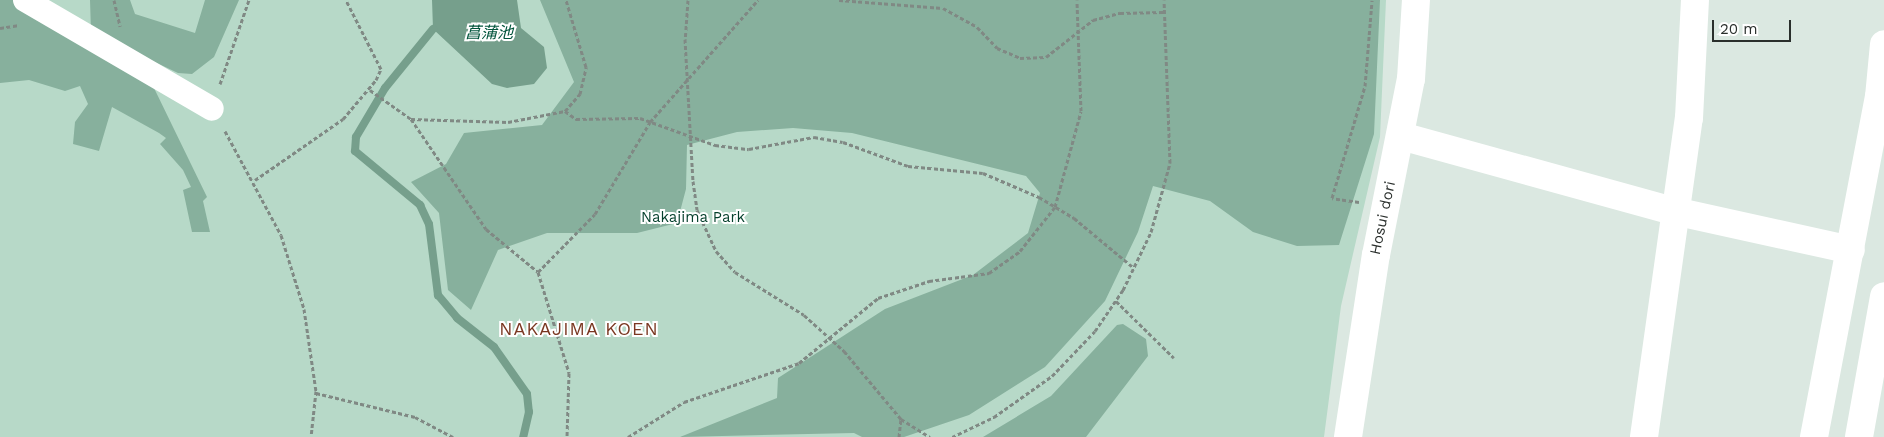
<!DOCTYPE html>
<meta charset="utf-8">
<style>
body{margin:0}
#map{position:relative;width:1884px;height:437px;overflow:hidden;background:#dbe8e1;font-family:"Work Sans","Noto Sans JP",sans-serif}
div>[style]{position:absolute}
.green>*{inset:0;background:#b7d9c8}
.forest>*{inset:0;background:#87b09d}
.water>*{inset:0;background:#769f8c}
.stream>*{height:8px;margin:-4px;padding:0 4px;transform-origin:4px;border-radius:4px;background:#769f8c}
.path>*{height:3px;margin-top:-1.5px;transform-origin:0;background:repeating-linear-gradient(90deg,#808984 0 4px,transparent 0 6.5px)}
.pedestrian>*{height:24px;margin:-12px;padding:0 12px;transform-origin:12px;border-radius:12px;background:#fff}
.minor>*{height:28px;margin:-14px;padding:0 14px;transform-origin:14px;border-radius:14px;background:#fff}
.tertiary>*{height:28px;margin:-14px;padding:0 14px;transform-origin:14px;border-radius:14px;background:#fff}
.primary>*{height:28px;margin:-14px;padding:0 14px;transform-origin:14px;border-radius:14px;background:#fff}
span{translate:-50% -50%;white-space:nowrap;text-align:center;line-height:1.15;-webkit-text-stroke:4px #fff;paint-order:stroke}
.park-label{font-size:15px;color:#043f2b}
.street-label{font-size:15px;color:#2a2f2c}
.water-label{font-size:16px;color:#01543b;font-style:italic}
.quarter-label{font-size:18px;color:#7a3721;letter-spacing:1px}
.scale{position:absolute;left:1712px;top:20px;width:79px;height:22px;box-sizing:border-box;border:2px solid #2a2f2c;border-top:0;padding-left:6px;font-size:15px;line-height:18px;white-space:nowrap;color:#2a2f2c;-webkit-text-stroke:4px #fff;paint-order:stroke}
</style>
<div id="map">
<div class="green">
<i style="clip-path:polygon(0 0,1386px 0,1380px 137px,1341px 306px,1324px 437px,0 437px)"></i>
</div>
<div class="forest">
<i style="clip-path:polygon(0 0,17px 0,154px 88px,207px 197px,203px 201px,210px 232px,192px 232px,183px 190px,191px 187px,183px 170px,160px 144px,166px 138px,159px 133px,112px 107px,99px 151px,73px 144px,75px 122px,88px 104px,80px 86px,65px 91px,29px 80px,0 83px)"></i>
<i style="clip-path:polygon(90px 0,130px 0,135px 14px,195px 33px,205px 0,239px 0,214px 57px,192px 74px,178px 73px,91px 32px)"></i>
<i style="clip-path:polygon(540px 0,1380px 0,1374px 134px,1339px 245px,1297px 246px,1253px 232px,1210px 201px,1153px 186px,1138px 232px,1105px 301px,1045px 367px,969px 415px,904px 437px,862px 437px,854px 433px,680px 437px,777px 398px,778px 378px,885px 309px,973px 275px,1028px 233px,1040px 193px,1026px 176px,852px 133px,793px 128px,737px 132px,687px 145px,686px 189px,677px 223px,637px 233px,547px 233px,498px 250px,471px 310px,448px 290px,439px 213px,411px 182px,446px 164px,464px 133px,542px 125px,574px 82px)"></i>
<i style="clip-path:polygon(1123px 324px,1146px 339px,1148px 356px,1086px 437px,983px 437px,1051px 396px,1117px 325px)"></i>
</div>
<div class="water">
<i style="clip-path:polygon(432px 0,517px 0,521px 28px,544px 47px,547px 68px,534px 84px,507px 88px,492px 84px,433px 29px)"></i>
</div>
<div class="stream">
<i style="left:433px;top:29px;width:76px;rotate:129.1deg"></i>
<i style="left:385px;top:88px;width:57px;rotate:120.6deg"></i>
<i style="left:356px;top:137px;width:14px;rotate:94deg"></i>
<i style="left:355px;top:151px;width:85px;rotate:39.7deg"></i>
<i style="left:420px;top:205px;width:21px;rotate:65deg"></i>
<i style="left:429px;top:224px;width:72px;rotate:82.8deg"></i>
<i style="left:438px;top:295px;width:30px;rotate:50deg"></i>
<i style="left:457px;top:318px;width:47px;rotate:38.1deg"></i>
<i style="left:494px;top:347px;width:57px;rotate:54.9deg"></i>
<i style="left:527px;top:394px;width:18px;rotate:84deg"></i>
<i style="left:529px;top:412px;width:26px;rotate:103deg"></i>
</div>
<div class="path">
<i style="left:114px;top:0;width:27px;rotate:77deg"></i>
<i style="left:688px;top:0;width:39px;rotate:94deg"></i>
<i style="left:685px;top:39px;width:142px;rotate:86.8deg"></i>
<i style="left:693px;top:181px;width:29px;rotate:82deg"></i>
<i style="left:697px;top:210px;width:45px;rotate:65.1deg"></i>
<i style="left:716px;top:251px;width:28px;rotate:48deg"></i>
<i style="left:735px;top:272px;width:81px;rotate:31.9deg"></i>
<i style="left:804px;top:315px;width:54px;rotate:42deg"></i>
<i style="left:844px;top:351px;width:89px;rotate:50deg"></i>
<i style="left:901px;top:419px;width:34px;rotate:32deg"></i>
<i style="left:839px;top:0;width:104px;rotate:4.4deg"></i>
<i style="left:943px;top:8px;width:39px;rotate:29deg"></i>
<i style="left:977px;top:27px;width:29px;rotate:46deg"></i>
<i style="left:997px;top:48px;width:25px;rotate:23deg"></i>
<i style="left:1020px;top:58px;width:26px;rotate:-2deg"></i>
<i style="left:1046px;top:57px;width:60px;rotate:-38.2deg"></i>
<i style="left:1093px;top:20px;width:28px;rotate:-15deg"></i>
<i style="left:1120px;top:13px;width:43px;rotate:-1.3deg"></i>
<i style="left:0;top:28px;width:18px;rotate:-9deg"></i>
<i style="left:220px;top:84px;width:89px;rotate:-71deg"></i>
<i style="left:370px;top:90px;width:50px;rotate:35.3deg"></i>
<i style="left:411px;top:119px;width:97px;rotate:1.8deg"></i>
<i style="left:508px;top:122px;width:58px;rotate:-10.9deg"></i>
<i style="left:565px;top:111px;width:23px;rotate:-49deg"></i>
<i style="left:580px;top:94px;width:28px;rotate:-77deg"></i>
<i style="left:586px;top:67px;width:70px;rotate:-106.6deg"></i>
<i style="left:565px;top:111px;width:14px;rotate:36deg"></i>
<i style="left:576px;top:119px;width:64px;rotate:-0.9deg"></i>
<i style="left:640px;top:118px;width:80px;rotate:19.8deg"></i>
<i style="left:715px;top:145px;width:34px;rotate:7deg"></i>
<i style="left:749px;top:149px;width:66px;rotate:-10.5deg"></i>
<i style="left:814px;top:137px;width:29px;rotate:10deg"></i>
<i style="left:843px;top:142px;width:69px;rotate:20.3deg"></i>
<i style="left:908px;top:166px;width:75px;rotate:5.3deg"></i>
<i style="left:983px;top:173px;width:61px;rotate:23.2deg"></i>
<i style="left:1039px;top:197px;width:41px;rotate:31deg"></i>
<i style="left:1074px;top:218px;width:78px;rotate:39.8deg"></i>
<i style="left:411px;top:119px;width:133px;rotate:55.7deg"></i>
<i style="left:486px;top:229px;width:67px;rotate:39.6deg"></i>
<i style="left:538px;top:272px;width:106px;rotate:72.9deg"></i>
<i style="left:569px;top:373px;width:64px;rotate:91.8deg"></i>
<i style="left:225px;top:131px;width:118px;rotate:61.7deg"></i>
<i style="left:281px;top:235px;width:77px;rotate:72.7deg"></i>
<i style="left:304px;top:309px;width:83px;rotate:81.7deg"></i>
<i style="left:316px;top:391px;width:46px;rotate:96.2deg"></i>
<i style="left:255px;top:180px;width:107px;rotate:-34.7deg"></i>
<i style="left:343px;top:119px;width:51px;rotate:-49.8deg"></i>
<i style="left:376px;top:80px;width:12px;rotate:-66deg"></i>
<i style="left:381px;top:69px;width:77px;rotate:-116.9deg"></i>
<i style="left:1359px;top:202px;width:27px;rotate:-172deg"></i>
<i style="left:1332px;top:198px;width:117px;rotate:-73.6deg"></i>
<i style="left:1365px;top:86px;width:86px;rotate:-85.3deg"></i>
<i style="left:538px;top:272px;width:81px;rotate:-45.5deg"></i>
<i style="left:595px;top:214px;width:107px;rotate:-59.1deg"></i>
<i style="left:650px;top:122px;width:163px;rotate:-48.5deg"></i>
<i style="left:1116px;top:301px;width:81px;rotate:44.5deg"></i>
<i style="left:316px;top:393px;width:102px;rotate:13.6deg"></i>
<i style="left:415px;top:417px;width:43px;rotate:27.8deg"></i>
<i style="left:628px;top:437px;width:66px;rotate:-32deg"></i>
<i style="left:684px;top:402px;width:121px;rotate:-18.7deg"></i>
<i style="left:799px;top:363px;width:102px;rotate:-39.4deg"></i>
<i style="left:878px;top:298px;width:54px;rotate:-18.4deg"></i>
<i style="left:929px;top:281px;width:61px;rotate:-7.6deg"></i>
<i style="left:989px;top:273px;width:38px;rotate:-35deg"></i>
<i style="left:1020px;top:251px;width:56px;rotate:-51.5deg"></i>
<i style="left:1055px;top:207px;width:99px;rotate:-74.8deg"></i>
<i style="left:1081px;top:111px;width:111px;rotate:-92.1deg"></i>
<i style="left:899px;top:437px;width:18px;rotate:-84deg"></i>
<i style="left:952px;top:437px;width:47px;rotate:-25.5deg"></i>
<i style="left:994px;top:417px;width:71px;rotate:-35.3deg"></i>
<i style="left:1052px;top:376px;width:62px;rotate:-46.3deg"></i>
<i style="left:1095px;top:331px;width:50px;rotate:-55.7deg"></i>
<i style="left:1123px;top:290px;width:64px;rotate:-64.2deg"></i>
<i style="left:1151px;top:232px;width:72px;rotate:-74.6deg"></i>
<i style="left:1170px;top:163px;width:163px;rotate:-92.1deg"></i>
</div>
<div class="pedestrian">
<i style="left:25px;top:0;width:216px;rotate:30.2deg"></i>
</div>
<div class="minor">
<i style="left:1401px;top:136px;width:283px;rotate:15.4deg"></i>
<i style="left:1674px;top:211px;width:181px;rotate:12.4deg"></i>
<i style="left:1644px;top:437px;width:322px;rotate:-82deg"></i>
<i style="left:1689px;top:118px;width:118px;rotate:-87.1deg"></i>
<i style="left:1814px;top:437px;width:346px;rotate:-79.2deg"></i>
<i style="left:1879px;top:97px;width:53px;rotate:-84.6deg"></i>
</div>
<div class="tertiary">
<i style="left:1348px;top:437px;width:184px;rotate:-81.3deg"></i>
<i style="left:1376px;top:255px;width:179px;rotate:-78.8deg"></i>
<i style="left:1411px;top:79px;width:79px;rotate:-86.4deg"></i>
</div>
<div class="primary">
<i style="left:1859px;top:437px;width:143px;rotate:-79.9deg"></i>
</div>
<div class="park-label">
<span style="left:693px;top:218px">Nakajima Park</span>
</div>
<div class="street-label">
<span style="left:1383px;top:218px;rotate:-78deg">Hosui dori</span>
</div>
<div class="water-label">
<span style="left:489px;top:33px">菖蒲池</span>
</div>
<div class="quarter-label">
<span style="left:579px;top:329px">NAKAJIMA KOEN</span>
</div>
<div class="scale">20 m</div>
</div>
